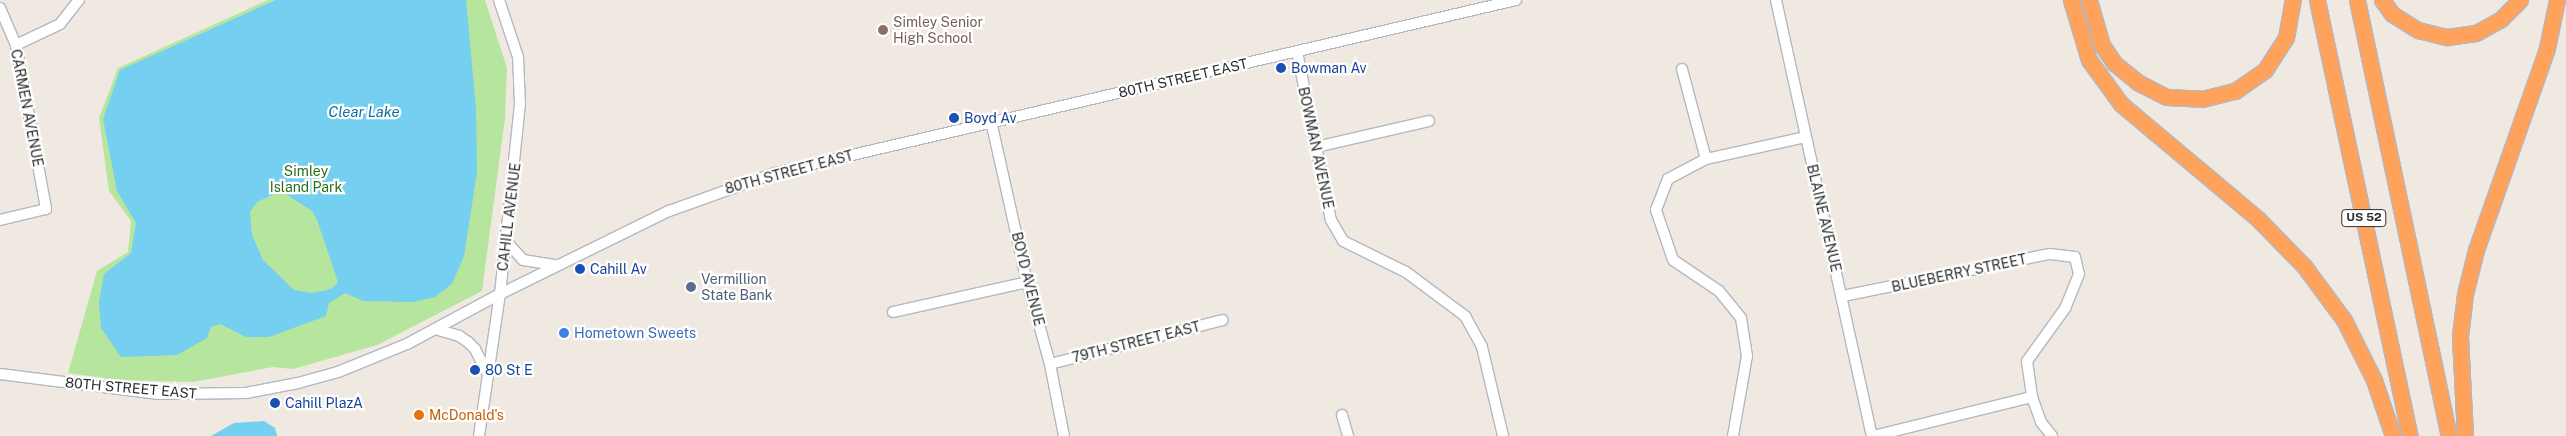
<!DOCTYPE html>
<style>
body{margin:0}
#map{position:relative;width:2566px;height:436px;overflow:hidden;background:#efe9e1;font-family:"Public Sans",sans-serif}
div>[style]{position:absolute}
.green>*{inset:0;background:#b6e59e}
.water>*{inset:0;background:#75cff0}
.roads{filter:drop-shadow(1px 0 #b4b7c1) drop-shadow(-1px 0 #b4b7c1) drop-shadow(0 1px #b4b7c1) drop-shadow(0 -1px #b4b7c1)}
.minor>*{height:10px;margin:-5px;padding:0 5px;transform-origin:5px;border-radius:5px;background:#fff}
.highway>*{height:15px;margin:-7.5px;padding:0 7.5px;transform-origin:7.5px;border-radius:7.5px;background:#ffa35c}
.dots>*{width:14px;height:14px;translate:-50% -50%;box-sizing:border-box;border:2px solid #fff;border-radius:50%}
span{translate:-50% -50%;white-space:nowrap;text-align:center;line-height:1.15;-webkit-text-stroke:4.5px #fff;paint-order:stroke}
.shield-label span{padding:1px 4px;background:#fff;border:1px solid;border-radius:4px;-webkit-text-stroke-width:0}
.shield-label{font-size:12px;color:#2e2e2e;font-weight:700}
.education-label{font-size:14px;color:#785e54}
.left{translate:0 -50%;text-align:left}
.transit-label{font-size:14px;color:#164399}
.street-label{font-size:14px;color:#2e2e2e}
.park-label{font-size:14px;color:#2c6e1b}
.service-label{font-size:14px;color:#4e5e75}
.shop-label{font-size:14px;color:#366cbe}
.food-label{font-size:14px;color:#c56008}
.water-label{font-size:15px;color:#0d6fa3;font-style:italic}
</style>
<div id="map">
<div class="green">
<i style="clip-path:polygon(268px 0,485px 0,507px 68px,505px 118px,482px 291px,377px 345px,293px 369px,273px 367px,193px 382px,117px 380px,68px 373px,97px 271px,128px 252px,131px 221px,109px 191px,99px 118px,118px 68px)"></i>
</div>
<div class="water">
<i style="clip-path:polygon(evenodd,276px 0,466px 0,476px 109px,477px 172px,464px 256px,452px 284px,435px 297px,412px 302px,363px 301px,345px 293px,329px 303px,326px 316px,269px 337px,246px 337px,220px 324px,211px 327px,207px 338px,177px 355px,121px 357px,101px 328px,99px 302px,104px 274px,131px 253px,136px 223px,117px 191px,103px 119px,120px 70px,276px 0,281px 191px,312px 211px,317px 220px,338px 282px,331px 289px,312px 293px,294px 290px,263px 260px,252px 235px,250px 212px,257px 202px,281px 191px)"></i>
<i style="clip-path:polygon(264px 421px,275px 428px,277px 436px,211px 436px,234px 423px)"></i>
</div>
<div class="roads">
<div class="minor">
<i style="left:1776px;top:0;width:446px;rotate:77.6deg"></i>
<i style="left:0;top:8px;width:40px;rotate:66.6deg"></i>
<i style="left:16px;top:45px;width:167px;rotate:79.6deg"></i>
<i style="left:46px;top:209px;width:47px;rotate:166.6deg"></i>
<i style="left:16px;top:45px;width:49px;rotate:-25.5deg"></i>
<i style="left:60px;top:24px;width:31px;rotate:-52deg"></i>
<i style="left:1297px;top:52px;width:171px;rotate:78.6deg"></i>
<i style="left:1331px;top:220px;width:24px;rotate:60deg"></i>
<i style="left:1343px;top:241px;width:70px;rotate:26.2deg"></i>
<i style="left:1406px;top:272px;width:74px;rotate:36.7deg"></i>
<i style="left:1465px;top:316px;width:35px;rotate:61deg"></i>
<i style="left:1482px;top:347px;width:91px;rotate:76.7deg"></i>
<i style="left:1682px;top:69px;width:93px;rotate:75.1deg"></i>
<i style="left:991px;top:121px;width:165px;rotate:77.4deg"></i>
<i style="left:1027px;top:282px;width:85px;rotate:74.3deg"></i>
<i style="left:1050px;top:364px;width:73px;rotate:79deg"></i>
<i style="left:1316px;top:147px;width:116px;rotate:-13deg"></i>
<i style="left:506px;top:241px;width:25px;rotate:48deg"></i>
<i style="left:523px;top:260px;width:33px;rotate:9deg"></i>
<i style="left:1843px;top:296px;width:211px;rotate:-11.5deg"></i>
<i style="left:2050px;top:254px;width:25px;rotate:7deg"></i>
<i style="left:2075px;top:257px;width:17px;rotate:77deg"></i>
<i style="left:2079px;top:274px;width:35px;rotate:112deg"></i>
<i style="left:2066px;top:307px;width:67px;rotate:125.8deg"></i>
<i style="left:2027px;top:361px;width:36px;rotate:82deg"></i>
<i style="left:2032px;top:397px;width:27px;rotate:70deg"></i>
<i style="left:2041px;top:422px;width:18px;rotate:52deg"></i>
<i style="left:893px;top:312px;width:137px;rotate:-12.6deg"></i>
<i style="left:435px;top:329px;width:25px;rotate:16deg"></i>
<i style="left:459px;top:336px;width:11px;rotate:34deg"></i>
<i style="left:468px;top:342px;width:10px;rotate:45deg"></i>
<i style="left:475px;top:349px;width:28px;rotate:63deg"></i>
<i style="left:1050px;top:364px;width:178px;rotate:-14.3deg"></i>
<i style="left:0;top:374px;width:160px;rotate:7.2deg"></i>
<i style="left:159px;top:394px;width:87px;rotate:-0.7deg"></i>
<i style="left:246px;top:393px;width:53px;rotate:-10.9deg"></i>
<i style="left:298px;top:383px;width:41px;rotate:-15.4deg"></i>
<i style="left:338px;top:372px;width:74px;rotate:-22.1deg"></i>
<i style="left:407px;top:344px;width:106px;rotate:-28.3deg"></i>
<i style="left:500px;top:294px;width:188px;rotate:-26.2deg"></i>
<i style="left:669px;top:211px;width:113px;rotate:-19.7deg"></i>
<i style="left:775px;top:173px;width:761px;rotate:-13.14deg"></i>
<i style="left:1342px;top:415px;width:22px;rotate:74deg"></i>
<i style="left:479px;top:436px;width:144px;rotate:-81.6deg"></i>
<i style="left:500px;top:294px;width:191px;rotate:-84deg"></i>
<i style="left:520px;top:104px;width:47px;rotate:-92.4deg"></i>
<i style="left:518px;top:57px;width:60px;rotate:-108.4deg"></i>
<i style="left:1733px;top:436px;width:81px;rotate:-80.1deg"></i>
<i style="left:1747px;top:356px;width:38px;rotate:-99deg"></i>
<i style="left:1741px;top:318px;width:35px;rotate:-129deg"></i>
<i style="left:1719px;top:291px;width:55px;rotate:-146deg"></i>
<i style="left:1673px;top:260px;width:53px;rotate:-108.8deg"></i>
<i style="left:1656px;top:210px;width:33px;rotate:-69deg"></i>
<i style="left:1668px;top:179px;width:43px;rotate:-27.8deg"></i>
<i style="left:1706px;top:159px;width:101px;rotate:-12.5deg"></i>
<i style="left:1874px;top:436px;width:163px;rotate:-13.9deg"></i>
</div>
<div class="highway">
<i style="left:2071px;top:0;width:63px;rotate:73.3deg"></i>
<i style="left:2089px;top:60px;width:54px;rotate:54deg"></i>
<i style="left:2121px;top:104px;width:179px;rotate:40deg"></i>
<i style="left:2258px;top:219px;width:66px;rotate:45.6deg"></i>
<i style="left:2304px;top:266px;width:67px;rotate:53.5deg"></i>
<i style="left:2344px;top:320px;width:67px;rotate:63.4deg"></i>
<i style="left:2374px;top:380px;width:59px;rotate:71.3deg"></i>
<i style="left:2089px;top:0;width:47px;rotate:73.9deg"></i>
<i style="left:2102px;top:45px;width:22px;rotate:56deg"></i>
<i style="left:2114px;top:63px;width:32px;rotate:39deg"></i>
<i style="left:2139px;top:83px;width:31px;rotate:27deg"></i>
<i style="left:2167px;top:97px;width:35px;rotate:3deg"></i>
<i style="left:2202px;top:99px;width:34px;rotate:-14deg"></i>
<i style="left:2235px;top:91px;width:37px;rotate:-35deg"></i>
<i style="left:2265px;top:70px;width:38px;rotate:-57deg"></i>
<i style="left:2286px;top:38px;width:39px;rotate:-80deg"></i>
<i style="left:2317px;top:0;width:446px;rotate:78deg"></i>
<i style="left:2357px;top:0;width:446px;rotate:78.1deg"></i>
<i style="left:2382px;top:0;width:17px;rotate:54deg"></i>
<i style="left:2392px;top:14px;width:31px;rotate:32deg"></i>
<i style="left:2418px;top:30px;width:30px;rotate:14deg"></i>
<i style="left:2447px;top:37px;width:29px;rotate:-8deg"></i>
<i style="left:2476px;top:33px;width:29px;rotate:-29deg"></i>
<i style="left:2501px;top:19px;width:27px;rotate:-45deg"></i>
<i style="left:2465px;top:436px;width:100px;rotate:-92.9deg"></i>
<i style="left:2460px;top:336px;width:42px;rotate:-83.2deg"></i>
<i style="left:2465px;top:294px;width:45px;rotate:-76deg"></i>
<i style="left:2476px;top:250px;width:214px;rotate:-70.6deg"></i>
<i style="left:2547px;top:48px;width:49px;rotate:-78.2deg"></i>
</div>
</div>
<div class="dots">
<i style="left:883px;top:30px;background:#8d6e63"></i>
<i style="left:1281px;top:68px;background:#1a4fb4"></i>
<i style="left:954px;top:118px;background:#1a4fb4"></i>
<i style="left:580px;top:269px;background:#1a4fb4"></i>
<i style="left:691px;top:287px;background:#5c6f8a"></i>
<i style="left:564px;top:333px;background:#3f7fe0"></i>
<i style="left:475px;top:370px;background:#1a4fb4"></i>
<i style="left:275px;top:403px;background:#1a4fb4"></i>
<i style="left:419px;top:415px;background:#e8710a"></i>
</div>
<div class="shield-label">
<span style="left:2364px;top:218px">US 52</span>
</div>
<div class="education-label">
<span class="left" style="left:893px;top:30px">Simley Senior<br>High School</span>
</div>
<div class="transit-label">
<span class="left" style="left:1291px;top:68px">Bowman Av</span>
<span class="left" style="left:964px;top:118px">Boyd Av</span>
<span class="left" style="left:590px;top:269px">Cahill Av</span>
<span class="left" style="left:485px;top:370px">80 St E</span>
<span class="left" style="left:285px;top:403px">Cahill PlazA</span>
</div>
<div class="street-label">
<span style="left:1183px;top:78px;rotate:-13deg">80TH STREET EAST</span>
<span style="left:27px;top:108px;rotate:79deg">CARMEN AVENUE</span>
<span style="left:1316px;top:148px;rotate:78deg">BOWMAN AVENUE</span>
<span style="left:789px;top:172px;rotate:-15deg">80TH STREET EAST</span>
<span style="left:509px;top:217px;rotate:-83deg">CAHILL AVENUE</span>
<span style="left:1824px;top:218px;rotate:77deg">BLAINE AVENUE</span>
<span style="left:1959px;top:273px;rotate:-12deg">BLUEBERRY STREET</span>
<span style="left:1028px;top:279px;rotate:76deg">BOYD AVENUE</span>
<span style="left:1136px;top:342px;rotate:-14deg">79TH STREET EAST</span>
<span style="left:131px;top:388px;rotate:5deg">80TH STREET EAST</span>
</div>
<div class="park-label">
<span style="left:306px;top:179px">Simley<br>Island Park</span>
</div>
<div class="service-label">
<span class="left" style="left:701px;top:287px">Vermillion<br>State Bank</span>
</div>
<div class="shop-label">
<span class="left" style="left:574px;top:333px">Hometown Sweets</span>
</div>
<div class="food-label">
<span class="left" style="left:429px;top:415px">McDonald's</span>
</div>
<div class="water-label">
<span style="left:364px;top:112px">Clear Lake</span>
</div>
</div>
